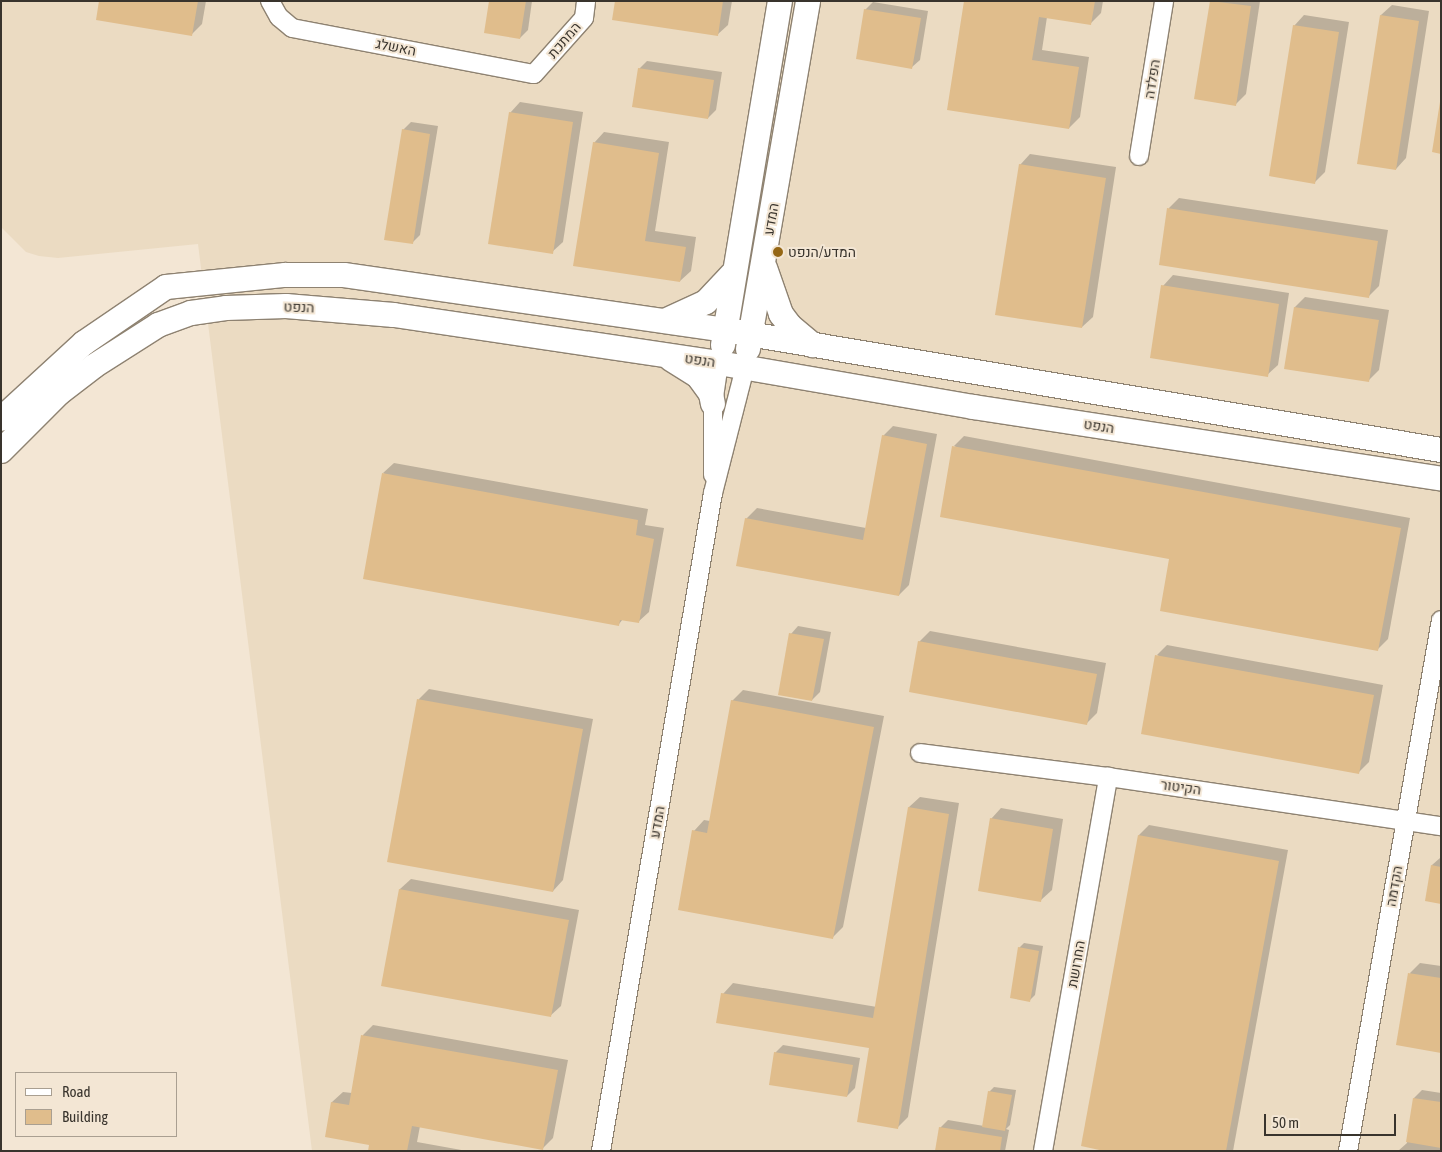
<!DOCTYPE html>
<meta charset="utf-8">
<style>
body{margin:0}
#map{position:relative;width:1442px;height:1152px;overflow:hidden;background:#f3e6d4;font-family:"Asap Condensed",Heebo,sans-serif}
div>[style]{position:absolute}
.built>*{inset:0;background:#ebdbc2}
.shadow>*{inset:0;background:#0003}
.building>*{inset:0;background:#e0bd8c}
.roads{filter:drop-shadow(1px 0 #8e8271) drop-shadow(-1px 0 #8e8271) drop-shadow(0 1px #8e8271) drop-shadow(0 -1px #8e8271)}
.street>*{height:18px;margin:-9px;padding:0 9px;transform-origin:9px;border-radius:9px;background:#fff}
.secondary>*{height:24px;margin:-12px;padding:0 12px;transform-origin:12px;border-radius:12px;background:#fff}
.dots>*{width:14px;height:14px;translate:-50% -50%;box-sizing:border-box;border:2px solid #f3e6d4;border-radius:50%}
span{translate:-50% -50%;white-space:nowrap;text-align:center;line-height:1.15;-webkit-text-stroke:4px #f3e6d4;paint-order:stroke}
.street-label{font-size:14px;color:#39342d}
.poi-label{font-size:14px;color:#39342d}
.left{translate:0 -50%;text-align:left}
.frame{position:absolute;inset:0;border:2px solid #39342d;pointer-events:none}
.legend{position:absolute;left:15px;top:1072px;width:162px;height:65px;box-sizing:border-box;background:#f3e6d4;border:1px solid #a99f91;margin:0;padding:6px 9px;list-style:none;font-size:15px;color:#39342d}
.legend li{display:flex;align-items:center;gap:10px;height:25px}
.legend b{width:25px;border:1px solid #a99f91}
.scale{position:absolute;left:1264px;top:1114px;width:132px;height:22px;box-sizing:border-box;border:2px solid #39342d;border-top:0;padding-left:6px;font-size:15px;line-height:18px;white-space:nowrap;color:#39342d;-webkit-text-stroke:4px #f3e6d4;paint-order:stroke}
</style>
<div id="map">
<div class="built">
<i style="clip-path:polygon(1px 1px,1441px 1px,1441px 1151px,312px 1151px,198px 244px,58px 258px,39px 256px,26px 252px,1px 227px)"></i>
</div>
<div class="shadow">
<i style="clip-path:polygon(100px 1px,206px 1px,202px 24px,191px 35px)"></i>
<i style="clip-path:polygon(490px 1px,532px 1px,528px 30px,520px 38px)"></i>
<i style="clip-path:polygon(616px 1px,732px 1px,728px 25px,717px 35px)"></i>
<i style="clip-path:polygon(965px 1px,1103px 1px,1101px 13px,1091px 23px,1047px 17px,1042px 50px,1089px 57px,1080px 117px,1069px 128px)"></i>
<i style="clip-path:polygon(1211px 1px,1260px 1px,1246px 94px,1235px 105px)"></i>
<i style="clip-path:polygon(873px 2px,928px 11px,920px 60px,912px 67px,865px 10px)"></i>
<i style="clip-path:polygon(1392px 5px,1429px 11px,1406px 158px,1396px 169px,1381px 15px)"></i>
<i style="clip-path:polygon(1304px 15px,1349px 22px,1325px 172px,1315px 182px,1294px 26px)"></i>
<i style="clip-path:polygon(647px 61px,722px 72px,716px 110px,708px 118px,639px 69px)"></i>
<i style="clip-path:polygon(520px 102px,583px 112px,563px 242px,552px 252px,510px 113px)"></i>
<i style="clip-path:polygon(411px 122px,438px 126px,420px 235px,412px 243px,403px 130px)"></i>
<i style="clip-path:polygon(604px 132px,669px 142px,655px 231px,696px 237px,691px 271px,680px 281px,575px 264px,594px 143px)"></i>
<i style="clip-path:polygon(1030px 154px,1116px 167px,1093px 317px,1082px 327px,1020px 165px)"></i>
<i style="clip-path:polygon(1179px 198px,1388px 230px,1379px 286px,1369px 296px,1160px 264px,1169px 208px)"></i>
<i style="clip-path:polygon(1173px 275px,1289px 293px,1278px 365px,1267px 375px,1163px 286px)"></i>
<i style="clip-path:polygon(1305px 297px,1389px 310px,1379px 370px,1369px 380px,1285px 367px,1295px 307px)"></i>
<i style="clip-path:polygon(893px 426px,937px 434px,909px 585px,899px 595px,746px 519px,757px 508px,866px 528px,883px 436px)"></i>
<i style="clip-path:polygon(964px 436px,1410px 518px,1388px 639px,1378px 649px,1171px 558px,954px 446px)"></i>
<i style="clip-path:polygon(394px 463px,648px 509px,645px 525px,664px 528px,649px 612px,638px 622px,623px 619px,619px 624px,383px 473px)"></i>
<i style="clip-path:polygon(798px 626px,831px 632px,820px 692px,812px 700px,791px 634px)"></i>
<i style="clip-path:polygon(930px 631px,1106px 663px,1097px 713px,1087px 723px,919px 642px)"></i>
<i style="clip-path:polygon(1167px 645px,1383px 685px,1369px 762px,1359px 772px,1157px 655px)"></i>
<i style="clip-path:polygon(429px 689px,593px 719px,563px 880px,553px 891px,389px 861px,419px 699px)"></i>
<i style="clip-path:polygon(743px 690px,884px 716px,843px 927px,833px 937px,694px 831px,704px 820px,710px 821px,732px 701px)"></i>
<i style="clip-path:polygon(920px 797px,959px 803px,908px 1117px,897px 1128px,870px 1047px,723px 994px,733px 983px,877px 1007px,909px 807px)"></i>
<i style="clip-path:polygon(1001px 808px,1063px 819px,1052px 890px,1041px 900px,991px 819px)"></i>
<i style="clip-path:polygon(1149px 825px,1288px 850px,1233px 1151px,1111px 1151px,1139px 835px)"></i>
<i style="clip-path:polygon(1440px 858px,1441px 858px,1441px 902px,1432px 865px)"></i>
<i style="clip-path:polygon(411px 879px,579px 910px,561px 1006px,550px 1016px,382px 985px,400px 889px)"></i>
<i style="clip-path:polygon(1024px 943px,1043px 946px,1035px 995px,1030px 1000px,1019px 948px)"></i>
<i style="clip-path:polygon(1420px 963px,1441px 966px,1441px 1051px,1410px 973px)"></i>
<i style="clip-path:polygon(373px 1025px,568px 1060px,553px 1138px,543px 1148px,420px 1126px,417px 1142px,467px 1151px,370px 1151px,371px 1144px,326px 1136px,332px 1102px,343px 1092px,352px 1093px,363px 1035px)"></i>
<i style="clip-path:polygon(783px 1045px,860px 1058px,855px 1088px,847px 1096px,775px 1053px)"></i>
<i style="clip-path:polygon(994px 1087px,1016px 1090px,1010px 1125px,1006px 1129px,1009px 1130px,1005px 1151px,936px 1151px,940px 1128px,948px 1120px,984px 1126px,989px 1092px)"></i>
<i style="clip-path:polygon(1422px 1090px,1441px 1093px,1441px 1151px,1398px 1151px,1407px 1143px,1414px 1098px)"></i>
</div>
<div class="building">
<i style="clip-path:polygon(99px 1px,198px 1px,192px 36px,96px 20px)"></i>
<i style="clip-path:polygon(489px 1px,526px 1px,520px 39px,484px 33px)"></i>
<i style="clip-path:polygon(615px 1px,723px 1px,718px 36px,612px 20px)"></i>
<i style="clip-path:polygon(964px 1px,1095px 1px,1091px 25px,1039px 17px,1032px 60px,1079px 67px,1069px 129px,947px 110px)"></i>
<i style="clip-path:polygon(1210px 1px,1251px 6px,1236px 106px,1194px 99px)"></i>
<i style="clip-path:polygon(864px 9px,921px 18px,912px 69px,856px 59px)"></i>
<i style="clip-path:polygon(1380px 15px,1419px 21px,1396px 170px,1357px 164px)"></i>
<i style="clip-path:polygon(1293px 25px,1339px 32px,1315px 184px,1269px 176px)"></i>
<i style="clip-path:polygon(638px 68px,714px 80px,708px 119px,632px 107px)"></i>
<i style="clip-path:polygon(1440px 102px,1441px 102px,1441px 154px,1432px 152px)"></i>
<i style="clip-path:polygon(509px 112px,573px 122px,553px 254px,488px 244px)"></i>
<i style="clip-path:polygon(402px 129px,430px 134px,413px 244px,384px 240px)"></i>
<i style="clip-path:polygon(593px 142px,659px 153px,645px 241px,686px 247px,680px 282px,573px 266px)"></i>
<i style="clip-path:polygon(1019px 164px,1106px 178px,1082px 328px,995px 315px)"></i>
<i style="clip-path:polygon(1167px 208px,1378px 241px,1369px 298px,1159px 265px)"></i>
<i style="clip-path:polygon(1161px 285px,1279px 304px,1268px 377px,1150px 358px)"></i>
<i style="clip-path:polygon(1294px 307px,1379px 320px,1369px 382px,1284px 369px)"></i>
<i style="clip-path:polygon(882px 435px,927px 444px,899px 596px,736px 566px,745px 518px,863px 540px)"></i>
<i style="clip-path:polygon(952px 446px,1401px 528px,1378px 651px,1160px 611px,1169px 559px,940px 517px)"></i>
<i style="clip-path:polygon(382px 473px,638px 520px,636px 535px,654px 539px,639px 623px,620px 620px,619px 626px,363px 579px)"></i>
<i style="clip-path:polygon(789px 633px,824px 639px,812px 701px,778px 695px)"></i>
<i style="clip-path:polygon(918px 641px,1097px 674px,1087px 725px,909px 692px)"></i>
<i style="clip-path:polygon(1155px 655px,1374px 695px,1359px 774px,1141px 734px)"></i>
<i style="clip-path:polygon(417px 699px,583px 729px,553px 892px,387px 862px)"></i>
<i style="clip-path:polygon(731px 700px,874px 727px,833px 939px,678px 910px,692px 830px,707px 833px)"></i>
<i style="clip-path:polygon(908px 807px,949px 814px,898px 1129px,857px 1122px,869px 1048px,716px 1023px,721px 993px,873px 1018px)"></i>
<i style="clip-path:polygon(990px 818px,1053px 829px,1041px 902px,978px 891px)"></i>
<i style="clip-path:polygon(1138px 835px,1279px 861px,1226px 1151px,1104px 1151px,1081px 1146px)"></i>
<i style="clip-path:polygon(1431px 865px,1441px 867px,1441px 904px,1425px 901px)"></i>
<i style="clip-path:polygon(399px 889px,569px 920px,551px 1017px,381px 986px)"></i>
<i style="clip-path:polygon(1018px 947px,1039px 951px,1030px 1002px,1010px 998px)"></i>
<i style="clip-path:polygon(1408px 973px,1441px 978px,1441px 1053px,1396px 1045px)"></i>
<i style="clip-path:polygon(361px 1035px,558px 1070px,543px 1150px,412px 1126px,407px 1151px,368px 1151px,369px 1145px,325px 1137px,331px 1102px,349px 1105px)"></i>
<i style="clip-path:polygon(774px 1052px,853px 1065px,847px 1097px,769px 1085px)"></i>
<i style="clip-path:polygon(988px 1091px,1012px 1095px,1005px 1131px,982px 1127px)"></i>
<i style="clip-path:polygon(1413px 1098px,1441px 1102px,1441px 1148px,1406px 1142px)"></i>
<i style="clip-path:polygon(939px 1127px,1002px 1137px,1000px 1151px,935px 1151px)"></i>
</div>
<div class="roads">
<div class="street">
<i style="left:270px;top:1px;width:18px;rotate:61deg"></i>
<i style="left:279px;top:17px;width:17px;rotate:40deg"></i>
<i style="left:292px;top:28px;width:246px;rotate:10.8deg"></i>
<i style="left:534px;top:74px;width:75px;rotate:-48.2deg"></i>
<i style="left:584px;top:18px;width:17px;rotate:-83deg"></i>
<i style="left:1139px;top:156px;width:157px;rotate:-80.8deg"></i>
<i style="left:713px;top:475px;width:71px;rotate:-90deg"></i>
<i style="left:713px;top:404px;width:41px;rotate:-81.7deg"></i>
<i style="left:920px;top:753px;width:190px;rotate:7.3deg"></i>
<i style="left:1108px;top:777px;width:337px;rotate:8.4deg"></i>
<i style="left:601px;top:1151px;width:667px;rotate:-80.34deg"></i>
<i style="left:713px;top:493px;width:130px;rotate:-75.7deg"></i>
<i style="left:1043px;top:1151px;width:380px;rotate:-80.1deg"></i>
<i style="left:1348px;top:1151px;width:539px;rotate:-80.07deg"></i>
</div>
<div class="secondary">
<i style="left:765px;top:268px;width:49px;rotate:70.8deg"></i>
<i style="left:781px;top:314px;width:15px;rotate:53deg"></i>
<i style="left:790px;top:326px;width:30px;rotate:40deg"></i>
<i style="left:665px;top:321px;width:45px;rotate:-24.9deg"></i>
<i style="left:706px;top:302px;width:42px;rotate:-46.9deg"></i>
<i style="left:723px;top:345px;width:349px;rotate:-80.6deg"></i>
<i style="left:748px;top:349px;width:353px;rotate:-80.2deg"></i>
<i style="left:671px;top:359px;width:32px;rotate:32deg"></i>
<i style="left:698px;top:376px;width:22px;rotate:54deg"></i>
<i style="left:711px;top:394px;width:10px;rotate:79deg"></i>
<i style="left:1px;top:419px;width:113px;rotate:-42.5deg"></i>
<i style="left:84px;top:343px;width:99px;rotate:-34.3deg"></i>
<i style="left:166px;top:287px;width:120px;rotate:-5.8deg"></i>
<i style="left:285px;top:275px;width:59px"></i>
<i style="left:344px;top:275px;width:385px;rotate:8.2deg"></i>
<i style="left:725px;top:330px;width:726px;rotate:9.51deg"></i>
<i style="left:1px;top:451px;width:82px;rotate:-45deg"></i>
<i style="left:59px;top:393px;width:44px;rotate:-37.6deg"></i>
<i style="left:94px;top:366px;width:76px;rotate:-32.6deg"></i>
<i style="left:158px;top:325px;width:35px;rotate:-20deg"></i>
<i style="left:191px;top:313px;width:35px;rotate:-8deg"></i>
<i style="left:226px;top:308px;width:60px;rotate:-1.9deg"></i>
<i style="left:286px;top:306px;width:108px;rotate:4.8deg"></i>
<i style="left:394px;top:315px;width:329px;rotate:8.4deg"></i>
<i style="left:719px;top:363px;width:258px;rotate:9.8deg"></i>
<i style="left:973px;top:407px;width:474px;rotate:8.7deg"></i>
</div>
</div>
<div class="dots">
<i style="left:778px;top:252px;background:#956715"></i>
</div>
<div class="street-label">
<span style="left:564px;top:40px;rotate:-49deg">המתכת</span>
<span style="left:396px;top:47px;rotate:11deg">האשלג</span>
<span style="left:1152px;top:79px;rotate:-81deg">הפלדה</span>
<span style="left:771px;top:219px;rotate:-80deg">המדע</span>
<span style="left:299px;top:307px;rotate:2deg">הנפט</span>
<span style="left:700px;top:360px;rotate:8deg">הנפט</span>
<span style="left:1099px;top:426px;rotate:9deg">הנפט</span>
<span style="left:1181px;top:787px;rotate:8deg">הקיטור</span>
<span style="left:657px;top:822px;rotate:-80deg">המדע</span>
<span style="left:1394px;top:886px;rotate:-80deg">הקדמה</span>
<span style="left:1076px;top:964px;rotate:-80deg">החרושת</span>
</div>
<div class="poi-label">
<span class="left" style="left:788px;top:252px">המדע/הנפט</span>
</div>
<div class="frame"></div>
<ul class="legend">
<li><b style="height:6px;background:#fff"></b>Road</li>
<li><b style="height:14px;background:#e0bd8c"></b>Building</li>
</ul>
<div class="scale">50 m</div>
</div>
